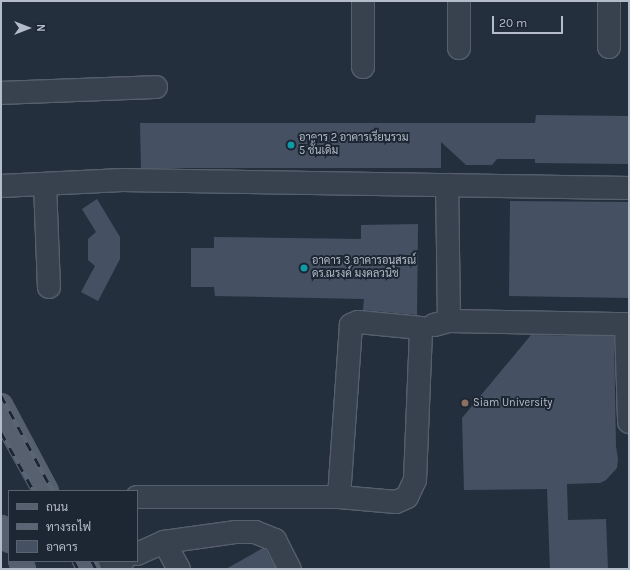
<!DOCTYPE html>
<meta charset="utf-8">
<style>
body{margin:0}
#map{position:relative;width:630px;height:570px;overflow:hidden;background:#242f3e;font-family:Karla,Sarabun,sans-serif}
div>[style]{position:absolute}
.building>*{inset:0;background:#455162}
.roads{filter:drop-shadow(1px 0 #565f6c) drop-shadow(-1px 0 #565f6c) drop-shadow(0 1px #565f6c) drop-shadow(0 -1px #565f6c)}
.minor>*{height:22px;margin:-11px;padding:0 11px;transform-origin:11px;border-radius:11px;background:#38414e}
.major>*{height:22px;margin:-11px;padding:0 11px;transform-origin:11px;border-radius:11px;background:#56606e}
.rail>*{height:4.5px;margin-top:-2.25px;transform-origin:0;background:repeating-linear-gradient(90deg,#1d2633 0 9px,#5a6575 0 18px);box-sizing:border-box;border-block:1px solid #5a6575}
.dots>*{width:11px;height:11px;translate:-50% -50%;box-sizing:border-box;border:2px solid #1d2633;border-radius:50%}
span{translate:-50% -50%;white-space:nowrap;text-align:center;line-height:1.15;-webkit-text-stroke:4px #1d2633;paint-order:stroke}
.poi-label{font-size:11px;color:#b4bcc9}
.left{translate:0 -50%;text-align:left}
.frame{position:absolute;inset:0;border:2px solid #b4bcc9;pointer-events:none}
.legend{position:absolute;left:8px;top:490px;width:130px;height:72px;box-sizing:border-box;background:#1d2633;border:1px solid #59626f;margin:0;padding:5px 7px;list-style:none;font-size:12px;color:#b4bcc9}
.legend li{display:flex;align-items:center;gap:8px;height:20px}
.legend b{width:20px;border:1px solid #59626f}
.north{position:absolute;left:8px;top:8px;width:40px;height:40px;-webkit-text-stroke:3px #1d2633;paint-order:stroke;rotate:90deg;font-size:11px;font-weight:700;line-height:16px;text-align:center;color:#b4bcc9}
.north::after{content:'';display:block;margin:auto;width:14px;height:18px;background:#b4bcc9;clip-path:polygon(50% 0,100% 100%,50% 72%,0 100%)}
.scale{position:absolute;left:492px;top:16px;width:71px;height:18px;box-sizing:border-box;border:2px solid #b4bcc9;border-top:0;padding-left:5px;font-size:12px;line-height:14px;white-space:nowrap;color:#b4bcc9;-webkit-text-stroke:3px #1d2633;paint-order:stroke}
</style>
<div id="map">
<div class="building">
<i style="clip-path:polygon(536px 115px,629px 116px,629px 164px,535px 163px,535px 159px,497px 159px,492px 165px,466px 165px,441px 142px,441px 168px,141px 168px,140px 123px,535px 123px)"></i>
<i style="clip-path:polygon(97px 199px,120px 237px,120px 259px,98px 301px,81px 292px,95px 266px,88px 260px,88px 239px,96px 232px,82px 209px)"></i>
<i style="clip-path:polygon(510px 201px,629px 202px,629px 298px,509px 296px)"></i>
<i style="clip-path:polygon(418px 224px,417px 315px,363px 310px,364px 299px,215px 296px,214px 287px,191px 287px,191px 248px,214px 248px,214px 237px,361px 239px,361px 225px)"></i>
<i style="clip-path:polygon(531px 335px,614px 336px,616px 446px,618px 459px,617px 468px,606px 480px,600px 483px,567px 484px,568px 520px,606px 519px,608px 569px,550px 569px,547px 489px,464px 490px,462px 418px)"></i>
<i style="clip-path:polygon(263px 548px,266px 550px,276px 569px,226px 569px)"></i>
</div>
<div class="roads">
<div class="minor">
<i style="left:609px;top:1px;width:46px;rotate:90deg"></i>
<i style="left:459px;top:48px;width:47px;rotate:-90deg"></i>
<i style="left:363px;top:67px;width:66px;rotate:-90deg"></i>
<i style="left:1px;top:93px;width:155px;rotate:-2.2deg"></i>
<i style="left:45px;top:184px;width:103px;rotate:87.8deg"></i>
<i style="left:1px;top:186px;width:121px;rotate:-2.8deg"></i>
<i style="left:122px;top:180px;width:507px;rotate:0.9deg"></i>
<i style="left:449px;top:321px;width:180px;rotate:1deg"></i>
<i style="left:626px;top:324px;width:98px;rotate:88.2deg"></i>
<i style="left:434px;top:325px;width:16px;rotate:-15deg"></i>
<i style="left:449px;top:321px;width:136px;rotate:-90.8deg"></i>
<i style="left:137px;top:497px;width:202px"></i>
<i style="left:339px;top:497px;width:57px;rotate:5deg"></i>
<i style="left:396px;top:502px;width:12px;rotate:-24deg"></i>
<i style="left:407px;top:497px;width:19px;rotate:-65deg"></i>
<i style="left:415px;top:480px;width:152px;rotate:-87.7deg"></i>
<i style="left:421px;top:328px;width:63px;rotate:-174.6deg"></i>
<i style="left:358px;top:322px;width:8px;rotate:157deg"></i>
<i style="left:351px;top:325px;width:172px;rotate:94deg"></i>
<i style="left:164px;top:542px;width:31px;rotate:61deg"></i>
<i style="left:137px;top:554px;width:30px;rotate:-24deg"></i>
<i style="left:164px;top:542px;width:73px;rotate:-7.9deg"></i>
<i style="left:236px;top:532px;width:19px"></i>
<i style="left:255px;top:532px;width:22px;rotate:22deg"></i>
<i style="left:275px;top:540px;width:33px;rotate:63deg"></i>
<i style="left:105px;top:569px;width:20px;rotate:-24deg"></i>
</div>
<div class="major">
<i style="left:1px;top:405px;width:98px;rotate:61.9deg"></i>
<i style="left:1px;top:527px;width:16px;rotate:60deg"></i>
<i style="left:20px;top:561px;width:9px;rotate:63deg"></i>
<i style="left:85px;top:561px;width:9px;rotate:58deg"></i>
</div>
</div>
<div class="rail">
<i style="left:1px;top:395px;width:109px;rotate:61.6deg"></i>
<i style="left:1px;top:432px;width:68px;rotate:60.8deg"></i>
<i style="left:74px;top:561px;width:9px;rotate:63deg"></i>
<i style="left:92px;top:561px;width:9px;rotate:63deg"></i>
</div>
<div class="dots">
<i style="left:291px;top:145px;background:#0f9aa8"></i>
<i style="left:304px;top:268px;background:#0f9aa8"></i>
<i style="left:465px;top:403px;background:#8d6e63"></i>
</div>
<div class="poi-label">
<span class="left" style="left:299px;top:145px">อาคาร 2 อาคารเรียนรวม<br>5 ชั้นเดิม</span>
<span class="left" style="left:312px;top:268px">อาคาร 3 อาคารอนุสรณ์<br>ดร.ณรงค์ มงคลวนิช</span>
<span class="left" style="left:473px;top:403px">Siam University</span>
</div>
<div class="frame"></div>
<ul class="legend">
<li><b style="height:5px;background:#56606e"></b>ถนน</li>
<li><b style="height:5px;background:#5a6575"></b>ทางรถไฟ</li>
<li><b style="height:11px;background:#455162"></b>อาคาร</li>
</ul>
<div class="north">N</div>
<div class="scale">20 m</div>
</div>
